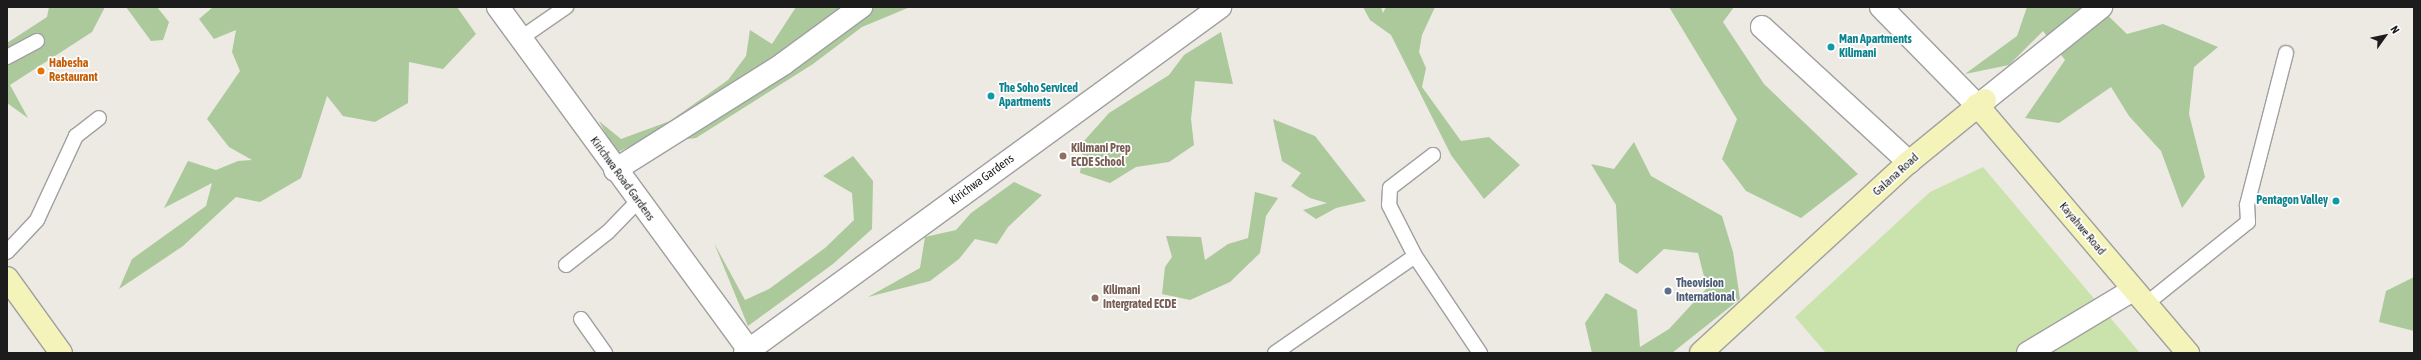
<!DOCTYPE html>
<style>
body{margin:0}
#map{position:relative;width:2421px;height:360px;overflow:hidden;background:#ede9e3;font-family:"Asap Condensed",sans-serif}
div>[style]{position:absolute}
.grass>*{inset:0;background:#cae3ac}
.forest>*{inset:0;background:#abc99b}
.roads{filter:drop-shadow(1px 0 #a0a0a0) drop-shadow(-1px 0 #a0a0a0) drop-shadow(0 1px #a0a0a0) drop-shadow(0 -1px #a0a0a0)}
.service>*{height:14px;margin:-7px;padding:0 7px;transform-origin:7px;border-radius:7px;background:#fff}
.minor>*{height:22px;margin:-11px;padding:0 11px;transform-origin:11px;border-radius:11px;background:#fff}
.secondary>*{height:22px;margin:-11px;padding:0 11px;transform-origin:11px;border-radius:11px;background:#f3f3ba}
.dots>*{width:11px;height:11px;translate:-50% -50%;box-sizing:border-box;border:2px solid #fff;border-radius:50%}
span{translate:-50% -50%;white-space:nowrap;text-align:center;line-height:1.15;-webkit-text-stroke:3.5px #fff;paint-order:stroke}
.culture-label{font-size:12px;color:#0d838f;font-weight:700}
.left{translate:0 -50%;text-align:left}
.right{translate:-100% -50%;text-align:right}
.food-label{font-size:12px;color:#c56008;font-weight:700}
.education-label{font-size:12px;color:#785e54;font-weight:700}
.street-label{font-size:12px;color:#1c1c1c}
.service-label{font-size:12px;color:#4e5e75;font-weight:700}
.frame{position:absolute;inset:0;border:8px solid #1c1c1c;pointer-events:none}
.north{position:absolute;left:2365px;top:16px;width:40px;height:40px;-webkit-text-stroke:3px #fff;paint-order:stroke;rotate:57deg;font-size:11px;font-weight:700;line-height:16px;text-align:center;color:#1c1c1c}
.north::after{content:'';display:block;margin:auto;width:14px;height:18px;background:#1c1c1c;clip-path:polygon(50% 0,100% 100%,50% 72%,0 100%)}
</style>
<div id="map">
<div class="grass">
<i style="clip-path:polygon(1983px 167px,2140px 353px,1826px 353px,1795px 317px,1930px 192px)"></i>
</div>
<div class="forest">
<i style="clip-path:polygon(49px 7px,105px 7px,92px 32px,10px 85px,28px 118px,7px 103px,7px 43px,47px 17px)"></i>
<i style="clip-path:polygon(126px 7px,157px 7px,169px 22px,163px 40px,151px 41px)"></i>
<i style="clip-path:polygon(213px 7px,457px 7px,476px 34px,443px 69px,409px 62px,408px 103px,375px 122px,343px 116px,327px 96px,301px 178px,260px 202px,236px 197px,183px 246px,119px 289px,132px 259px,206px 206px,212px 183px,164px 208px,188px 161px,216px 170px,238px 161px,252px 160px,229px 147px,207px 119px,240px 71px,232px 52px,236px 30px,214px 39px,199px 19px)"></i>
<i style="clip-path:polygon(796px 7px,910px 7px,862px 27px,813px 64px,696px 138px,631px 146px,616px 153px,599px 121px,621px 139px,670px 121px,728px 80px,746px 56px,750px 30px,772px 44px)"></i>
<i style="clip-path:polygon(1363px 7px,1381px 7px,1383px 13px,1386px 7px,1435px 7px,1422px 35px,1419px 52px,1426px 68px,1422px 87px,1461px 141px,1489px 137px,1520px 165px,1484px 199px,1451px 155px,1391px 35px,1370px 20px)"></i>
<i style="clip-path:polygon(1669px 7px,1734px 7px,1723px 22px,1764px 84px,1858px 174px,1801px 218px,1746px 191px,1722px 159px,1737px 119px)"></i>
<i style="clip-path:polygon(2027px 7px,2099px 7px,2127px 34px,2163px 24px,2218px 47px,2194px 67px,2189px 114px,2205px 177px,2182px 208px,2161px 151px,2129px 116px,2111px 87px,2059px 123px,2025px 118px,2065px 60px,2043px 31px,2009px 65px,1965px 74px,2017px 36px)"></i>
<i style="clip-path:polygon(1221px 32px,1233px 84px,1195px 81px,1191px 119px,1194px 145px,1169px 162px,1136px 167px,1110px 183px,1080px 173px,1084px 141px,1109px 113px,1169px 75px,1184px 55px)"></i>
<i style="clip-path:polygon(1273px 119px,1315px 136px,1366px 201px,1336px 208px,1316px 219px,1303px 210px,1327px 203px,1310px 198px,1291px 186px,1301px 173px,1282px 161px)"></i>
<i style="clip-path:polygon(1634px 142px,1651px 176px,1722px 216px,1733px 252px,1740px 299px,1672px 353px,1592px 353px,1585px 323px,1606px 293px,1637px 310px,1640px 347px,1669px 329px,1707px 288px,1698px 253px,1664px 249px,1637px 274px,1619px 262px,1616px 205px,1591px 164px,1614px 169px)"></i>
<i style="clip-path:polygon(853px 156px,873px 181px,872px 229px,833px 264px,748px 326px,714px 243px,745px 300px,769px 289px,825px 248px,854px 220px,852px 193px,823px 176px)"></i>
<i style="clip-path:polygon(1014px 182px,1042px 195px,1008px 227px,997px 244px,975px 239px,959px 259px,930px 281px,868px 297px,920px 268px,925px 237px,956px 230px,971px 213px)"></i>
<i style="clip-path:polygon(1255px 192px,1278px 198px,1266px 216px,1260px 253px,1230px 282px,1190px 300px,1162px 294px,1165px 267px,1172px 257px,1166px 236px,1201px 237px,1205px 260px,1228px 244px,1248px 238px)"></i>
<i style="clip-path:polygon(2414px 277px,2414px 331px,2379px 322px,2386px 291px)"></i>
</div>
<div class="roads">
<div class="service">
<i style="left:521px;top:38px;width:55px;rotate:-34.6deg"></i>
<i style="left:7px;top:57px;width:34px;rotate:-28deg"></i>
<i style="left:1433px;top:155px;width:54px;rotate:142.5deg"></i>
<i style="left:1390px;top:188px;width:17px;rotate:93deg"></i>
<i style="left:1389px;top:205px;width:57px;rotate:63deg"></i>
<i style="left:1415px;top:256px;width:117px;rotate:56.2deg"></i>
<i style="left:7px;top:252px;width:44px;rotate:-46.8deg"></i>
<i style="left:37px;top:220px;width:93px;rotate:-65.1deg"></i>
<i style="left:76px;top:136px;width:29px;rotate:-38deg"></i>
<i style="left:566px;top:265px;width:53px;rotate:-38.2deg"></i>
<i style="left:608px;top:232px;width:43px;rotate:-45.9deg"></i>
<i style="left:2146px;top:304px;width:131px;rotate:-38.8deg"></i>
<i style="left:2248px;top:222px;width:17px;rotate:-93deg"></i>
<i style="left:2247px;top:205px;width:157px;rotate:-75.6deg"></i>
<i style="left:581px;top:319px;width:42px;rotate:54.8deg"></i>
<i style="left:1275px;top:353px;width:170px;rotate:-34.7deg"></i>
</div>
<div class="minor">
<i style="left:498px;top:7px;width:429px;rotate:53.8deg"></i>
<i style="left:1881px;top:7px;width:137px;rotate:45.6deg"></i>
<i style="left:1762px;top:27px;width:200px;rotate:42.6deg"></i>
<i style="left:1985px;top:100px;width:149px;rotate:-38.7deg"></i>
<i style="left:615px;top:170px;width:199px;rotate:-32.2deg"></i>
<i style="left:783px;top:64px;width:97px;rotate:-36.2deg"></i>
<i style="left:745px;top:353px;width:588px;rotate:-36.07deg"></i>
<i style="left:2028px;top:353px;width:122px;rotate:-31deg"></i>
</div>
<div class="secondary">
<i style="left:1977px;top:105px;width:326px;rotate:49.6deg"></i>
<i style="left:7px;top:278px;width:92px;rotate:54.2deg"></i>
<i style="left:1701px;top:353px;width:282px;rotate:-42.6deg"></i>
<i style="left:1909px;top:162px;width:98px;rotate:-39.2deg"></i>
</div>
</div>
<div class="dots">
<i style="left:1831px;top:47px;background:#0f9aa8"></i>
<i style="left:41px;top:71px;background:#e8710a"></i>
<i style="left:991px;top:96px;background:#0f9aa8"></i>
<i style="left:1063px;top:156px;background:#8d6e63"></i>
<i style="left:2336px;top:201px;background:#0f9aa8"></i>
<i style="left:1668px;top:291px;background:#5c6f8a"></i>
<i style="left:1095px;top:298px;background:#8d6e63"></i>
</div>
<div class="culture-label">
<span class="left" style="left:1839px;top:47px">Man Apartments<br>Kilimani</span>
<span class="left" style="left:999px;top:96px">The Soho Serviced<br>Apartments</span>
<span class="right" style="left:2328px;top:201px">Pentagon Valley</span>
</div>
<div class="food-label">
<span class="left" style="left:49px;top:71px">Habesha<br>Restaurant</span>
</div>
<div class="education-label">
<span class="left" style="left:1071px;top:156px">Kilimani Prep<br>ECDE School</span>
<span class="left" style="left:1103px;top:298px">Kilimani<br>Intergrated ECDE</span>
</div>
<div class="street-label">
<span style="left:1896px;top:175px;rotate:-42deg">Galana Road</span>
<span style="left:622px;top:179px;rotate:54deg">Kirichwa Road Gardens</span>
<span style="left:982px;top:180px;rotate:-36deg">Kirichwa Gardens</span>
<span style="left:2082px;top:229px;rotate:50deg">Kayahwe Road</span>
</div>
<div class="service-label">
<span class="left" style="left:1676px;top:291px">Theovision<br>International</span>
</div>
<div class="frame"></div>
<div class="north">N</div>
</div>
